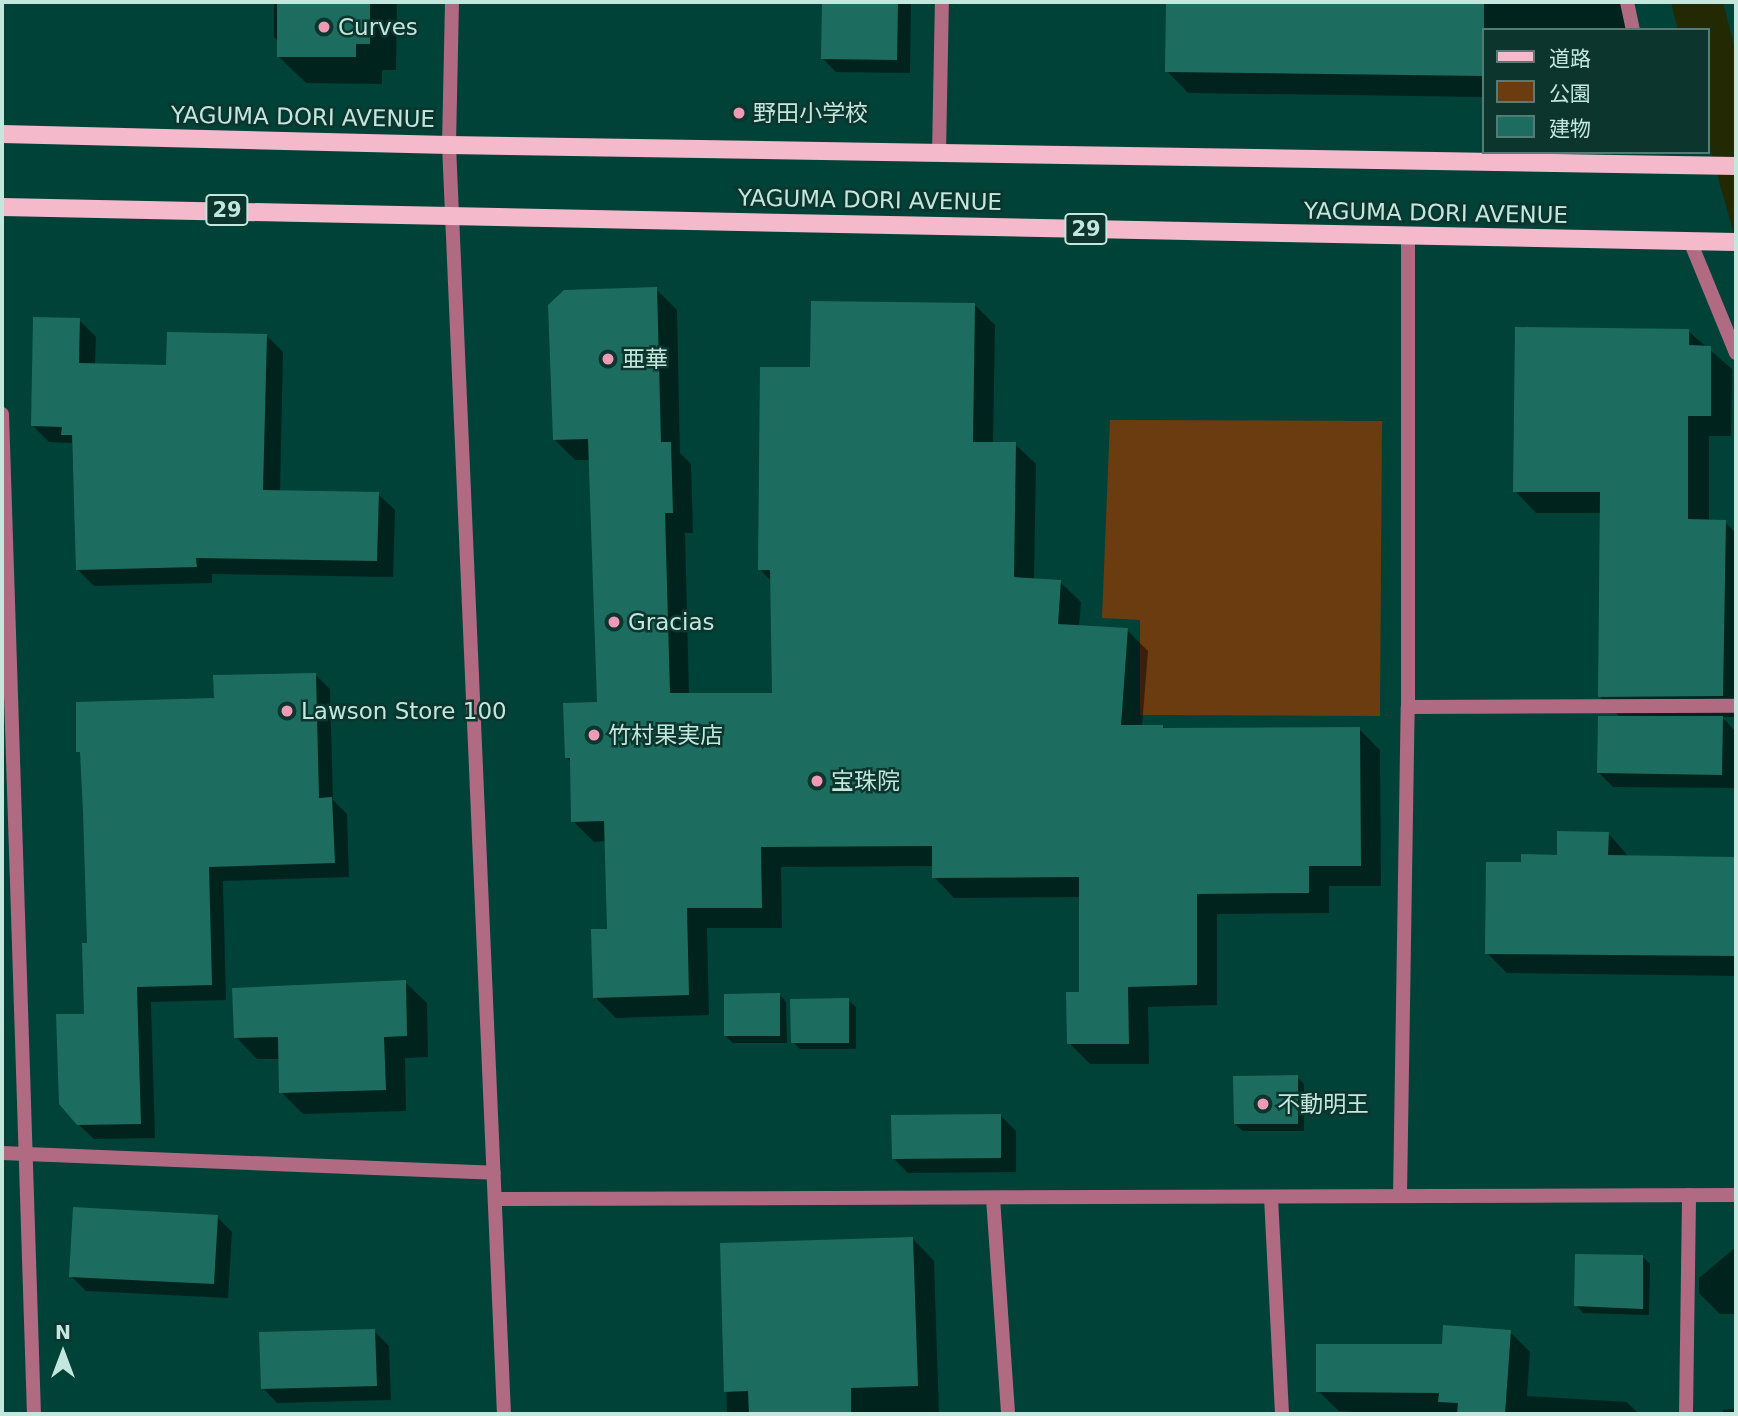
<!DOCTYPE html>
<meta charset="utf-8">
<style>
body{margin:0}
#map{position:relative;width:1738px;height:1416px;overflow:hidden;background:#004238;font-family:"DejaVu Sans","Noto Sans JP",sans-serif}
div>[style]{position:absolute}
.green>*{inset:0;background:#6b3c10}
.water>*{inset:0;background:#232902}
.shadow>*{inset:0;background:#0007}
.building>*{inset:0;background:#1c6d5f}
.minor>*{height:14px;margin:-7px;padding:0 7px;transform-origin:7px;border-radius:7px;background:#b06a81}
.tertiary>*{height:14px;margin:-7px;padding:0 7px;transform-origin:7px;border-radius:7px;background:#b06a81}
.primary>*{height:18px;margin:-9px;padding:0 9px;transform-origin:9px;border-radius:9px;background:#f4b9cb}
.dots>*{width:19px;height:19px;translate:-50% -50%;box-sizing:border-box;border:4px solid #0c352e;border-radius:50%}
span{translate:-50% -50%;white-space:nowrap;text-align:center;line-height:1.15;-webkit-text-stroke:5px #0c352e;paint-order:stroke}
.shield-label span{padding:2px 5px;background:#0c352e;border:2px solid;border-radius:5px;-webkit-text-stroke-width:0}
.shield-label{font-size:21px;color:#c3e6dd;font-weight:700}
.poi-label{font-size:23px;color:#c3e6dd}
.left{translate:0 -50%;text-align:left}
.street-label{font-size:23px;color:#c3e6dd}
.frame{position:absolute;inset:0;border:4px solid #c3e6dd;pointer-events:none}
.legend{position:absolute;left:1482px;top:28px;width:228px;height:126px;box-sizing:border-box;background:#0c352e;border:2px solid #557c74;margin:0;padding:9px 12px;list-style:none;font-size:21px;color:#c3e6dd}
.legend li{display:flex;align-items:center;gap:14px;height:35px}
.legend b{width:35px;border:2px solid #557c74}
.north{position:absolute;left:28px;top:1318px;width:70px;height:70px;-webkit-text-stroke:5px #0c352e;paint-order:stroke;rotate:0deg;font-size:19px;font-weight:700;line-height:28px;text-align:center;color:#c3e6dd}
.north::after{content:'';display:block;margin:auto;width:24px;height:32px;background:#c3e6dd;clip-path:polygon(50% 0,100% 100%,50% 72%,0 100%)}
</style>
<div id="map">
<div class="green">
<i style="clip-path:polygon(1110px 420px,1382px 421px,1380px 716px,1140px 715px,1140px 620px,1102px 618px)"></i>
</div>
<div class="water">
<i style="clip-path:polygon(1671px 2px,1723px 2px,1736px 53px,1736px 241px,1708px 142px,1708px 30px,1678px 30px)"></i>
</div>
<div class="shadow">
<i style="clip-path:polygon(274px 2px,397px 2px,396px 70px,382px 70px,382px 84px,306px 83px,278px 56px,278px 41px,274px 37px)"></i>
<i style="clip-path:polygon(823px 2px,911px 2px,910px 73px,836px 72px,823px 59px)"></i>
<i style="clip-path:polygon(1168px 2px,1625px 2px,1632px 30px,1484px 30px,1484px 97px,1188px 93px,1167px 71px)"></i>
<i style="clip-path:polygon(656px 289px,677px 310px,680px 453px,691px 464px,693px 533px,685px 533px,689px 694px,774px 694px,772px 582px,760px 569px,812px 369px,975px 305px,995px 325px,993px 444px,1015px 444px,1036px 464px,1034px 580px,1060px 582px,1081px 602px,1079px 627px,1127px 630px,1148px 651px,1142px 726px,1163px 726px,1167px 730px,1359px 729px,1380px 750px,1381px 886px,1329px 886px,1329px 913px,1217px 914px,1217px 1005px,1148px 1007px,1149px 1064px,1090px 1064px,1069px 1043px,1081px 993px,1081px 897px,954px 898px,934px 877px,934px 866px,781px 867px,782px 928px,707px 928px,709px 1015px,616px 1018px,595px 997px,609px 930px,606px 841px,594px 842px,573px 821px,572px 763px,566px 757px,599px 704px,590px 460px,575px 460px,554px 439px)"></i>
<i style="clip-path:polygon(79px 320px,96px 337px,95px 365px,168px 367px,266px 335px,283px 352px,280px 492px,378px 494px,395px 510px,393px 577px,212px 574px,212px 583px,94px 586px,77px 569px,72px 443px,49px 442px,33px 426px)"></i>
<i style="clip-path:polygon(1688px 331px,1732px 369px,1731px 436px,1709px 436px,1709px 522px,1725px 522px,1736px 533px,1736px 717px,1722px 717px,1736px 732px,1736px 788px,1613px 787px,1599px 773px,1621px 718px,1599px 696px,1601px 513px,1536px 513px,1515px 491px)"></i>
<i style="clip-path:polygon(315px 674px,330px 689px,333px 800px,347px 814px,349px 877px,223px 881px,226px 1000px,151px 1002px,155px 1138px,94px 1139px,78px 1124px,89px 944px,216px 700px)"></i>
<i style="clip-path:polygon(1608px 833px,1629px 857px,1736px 859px,1736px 976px,1507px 973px,1487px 953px,1523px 864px,1559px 857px)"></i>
<i style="clip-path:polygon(405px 982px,427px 1003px,428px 1057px,405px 1058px,406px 1111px,303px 1114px,281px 1092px,280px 1059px,257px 1059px,236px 1037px)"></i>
<i style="clip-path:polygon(779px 994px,786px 1002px,787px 1043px,733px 1043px,725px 1036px)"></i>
<i style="clip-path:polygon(848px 1000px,856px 1007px,856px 1049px,800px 1049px,793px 1042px)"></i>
<i style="clip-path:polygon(1297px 1077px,1304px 1084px,1304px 1131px,1243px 1131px,1235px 1124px)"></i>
<i style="clip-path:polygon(1001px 1116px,1016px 1131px,1016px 1172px,908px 1173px,893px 1158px)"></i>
<i style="clip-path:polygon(217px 1217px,232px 1232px,228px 1298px,86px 1291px,71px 1276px)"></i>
<i style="clip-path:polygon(913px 1239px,934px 1261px,939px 1414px,727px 1414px,722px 1244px)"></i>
<i style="clip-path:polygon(1736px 1247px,1736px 1314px,1720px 1314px,1699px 1293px,1699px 1278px)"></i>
<i style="clip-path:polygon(1643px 1257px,1650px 1264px,1649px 1315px,1583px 1313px,1576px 1305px)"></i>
<i style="clip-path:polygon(374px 1331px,389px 1346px,391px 1400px,277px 1403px,263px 1388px)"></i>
<i style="clip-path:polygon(1510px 1332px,1530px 1352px,1527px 1396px,1627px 1402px,1639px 1414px,1385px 1414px,1339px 1411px,1318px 1391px,1444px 1346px)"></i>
<i style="clip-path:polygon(1736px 1409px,1736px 1414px,1723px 1414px,1723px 1410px)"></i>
</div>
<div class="building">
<i style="clip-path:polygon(277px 2px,370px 2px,370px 44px,356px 44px,356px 57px,277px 57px)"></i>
<i style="clip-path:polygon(822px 2px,898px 2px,897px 60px,821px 59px)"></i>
<i style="clip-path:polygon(1166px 2px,1484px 2px,1484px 76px,1165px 72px)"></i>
<i style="clip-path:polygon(657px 287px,661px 442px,671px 442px,673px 513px,665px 513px,670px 693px,772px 693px,770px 570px,758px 570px,760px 367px,810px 367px,811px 301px,975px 303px,973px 442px,1016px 442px,1014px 577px,1061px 580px,1058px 624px,1128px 628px,1121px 725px,1163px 725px,1163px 728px,1360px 727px,1361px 866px,1309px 866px,1309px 893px,1197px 894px,1197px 985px,1128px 987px,1129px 1044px,1067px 1044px,1066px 992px,1079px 992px,1079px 877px,932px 878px,932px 846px,761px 847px,762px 908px,687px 908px,689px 995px,593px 998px,591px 929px,607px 929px,604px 821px,571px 822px,570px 758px,565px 758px,563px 703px,597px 702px,588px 439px,553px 440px,548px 305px,564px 290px)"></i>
<i style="clip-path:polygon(33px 317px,80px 318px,79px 363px,166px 365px,167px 332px,267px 334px,263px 490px,379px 492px,377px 561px,196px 558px,197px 567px,76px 570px,72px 435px,61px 435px,62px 427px,31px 426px)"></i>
<i style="clip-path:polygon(1515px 327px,1689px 329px,1689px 345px,1711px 346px,1711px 416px,1688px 416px,1688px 519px,1726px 520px,1723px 696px,1598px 697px,1600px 492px,1513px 492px)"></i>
<i style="clip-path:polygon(316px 673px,319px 798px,332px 797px,335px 863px,209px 867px,212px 985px,137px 987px,141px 1124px,77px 1125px,59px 1104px,56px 1014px,84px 1014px,82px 943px,87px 943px,83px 812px,80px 752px,76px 752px,76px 702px,214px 698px,213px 675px)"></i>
<i style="clip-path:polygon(1598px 716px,1723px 716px,1722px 775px,1597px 773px)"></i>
<i style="clip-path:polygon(1557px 831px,1609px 832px,1608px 855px,1736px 857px,1736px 956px,1485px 954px,1486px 862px,1521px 862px,1521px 854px,1557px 855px)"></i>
<i style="clip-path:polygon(406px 980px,407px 1036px,384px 1037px,386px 1090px,279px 1093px,278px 1037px,234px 1038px,232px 988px)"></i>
<i style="clip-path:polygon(780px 993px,780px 1036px,724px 1036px,724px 994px)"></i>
<i style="clip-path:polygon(849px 998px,849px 1043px,791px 1043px,790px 999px)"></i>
<i style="clip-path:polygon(1298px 1075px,1298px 1124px,1234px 1124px,1233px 1076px)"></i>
<i style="clip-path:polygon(1001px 1114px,1001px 1158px,892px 1159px,891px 1115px)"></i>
<i style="clip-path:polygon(73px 1207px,218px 1215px,214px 1284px,69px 1277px)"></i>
<i style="clip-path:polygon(913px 1237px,918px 1386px,851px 1388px,851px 1414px,749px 1414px,748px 1391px,724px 1392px,720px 1243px)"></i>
<i style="clip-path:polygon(1575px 1254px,1643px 1255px,1643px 1309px,1574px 1306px)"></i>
<i style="clip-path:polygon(1443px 1325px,1511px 1330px,1505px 1414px,1457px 1414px,1458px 1403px,1438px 1402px,1439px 1393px,1316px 1392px,1316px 1344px,1442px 1344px)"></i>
<i style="clip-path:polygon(375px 1329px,377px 1386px,261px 1389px,259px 1332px)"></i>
</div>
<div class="minor">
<i style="left:1627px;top:2px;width:29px;rotate:78deg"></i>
<i style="left:939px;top:153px;width:151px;rotate:-88.9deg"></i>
<i style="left:1690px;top:241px;width:121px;rotate:67.7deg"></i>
<i style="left:2px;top:414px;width:1001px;rotate:88.17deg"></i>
<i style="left:1408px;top:707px;width:328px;rotate:-0.2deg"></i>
<i style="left:2px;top:1153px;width:492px;rotate:2.3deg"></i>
<i style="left:1400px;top:1196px;width:489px;rotate:-89.1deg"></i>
<i style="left:1408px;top:707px;width:470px;rotate:-90deg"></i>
<i style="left:1271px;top:1197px;width:217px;rotate:87.1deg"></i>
<i style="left:993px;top:1198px;width:217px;rotate:86deg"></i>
<i style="left:495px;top:1199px;width:1241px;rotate:-0.18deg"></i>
<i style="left:1686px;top:1414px;width:219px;rotate:-89.2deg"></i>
</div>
<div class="tertiary">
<i style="left:452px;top:2px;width:143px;rotate:91.2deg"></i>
<i style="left:449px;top:145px;width:1270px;rotate:87.52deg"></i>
</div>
<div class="primary">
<i style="left:2px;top:134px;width:447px;rotate:1.4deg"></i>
<i style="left:449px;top:145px;width:1287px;rotate:0.93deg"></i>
<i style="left:2px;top:207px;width:1734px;rotate:1.16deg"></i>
</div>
<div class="dots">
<i style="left:324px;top:27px;background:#f09ab6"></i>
<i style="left:739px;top:113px;background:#f09ab6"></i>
<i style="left:608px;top:359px;background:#f09ab6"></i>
<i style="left:614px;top:622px;background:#f09ab6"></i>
<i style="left:287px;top:711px;background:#f09ab6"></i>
<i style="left:594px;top:735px;background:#f09ab6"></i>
<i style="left:817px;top:781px;background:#f09ab6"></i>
<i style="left:1263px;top:1104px;background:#f09ab6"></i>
</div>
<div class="shield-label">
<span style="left:227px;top:210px">29</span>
<span style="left:1086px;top:229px">29</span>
</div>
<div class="poi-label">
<span class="left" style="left:338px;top:27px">Curves</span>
<span class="left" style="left:753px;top:113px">野田小学校</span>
<span class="left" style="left:622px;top:359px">亜華</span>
<span class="left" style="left:628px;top:622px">Gracias</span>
<span class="left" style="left:301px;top:711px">Lawson Store 100</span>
<span class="left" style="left:608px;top:735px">竹村果実店</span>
<span class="left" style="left:831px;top:781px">宝珠院</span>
<span class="left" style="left:1277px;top:1104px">不動明王</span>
</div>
<div class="street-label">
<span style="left:303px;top:117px;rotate:1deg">YAGUMA DORI AVENUE</span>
<span style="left:870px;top:200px;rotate:1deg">YAGUMA DORI AVENUE</span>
<span style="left:1436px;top:213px;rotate:1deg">YAGUMA DORI AVENUE</span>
</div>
<div class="frame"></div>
<ul class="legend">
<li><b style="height:9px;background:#f4b9cb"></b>道路</li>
<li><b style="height:19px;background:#6b3c10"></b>公園</li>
<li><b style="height:19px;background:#1c6d5f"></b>建物</li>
</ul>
<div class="north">N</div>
</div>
